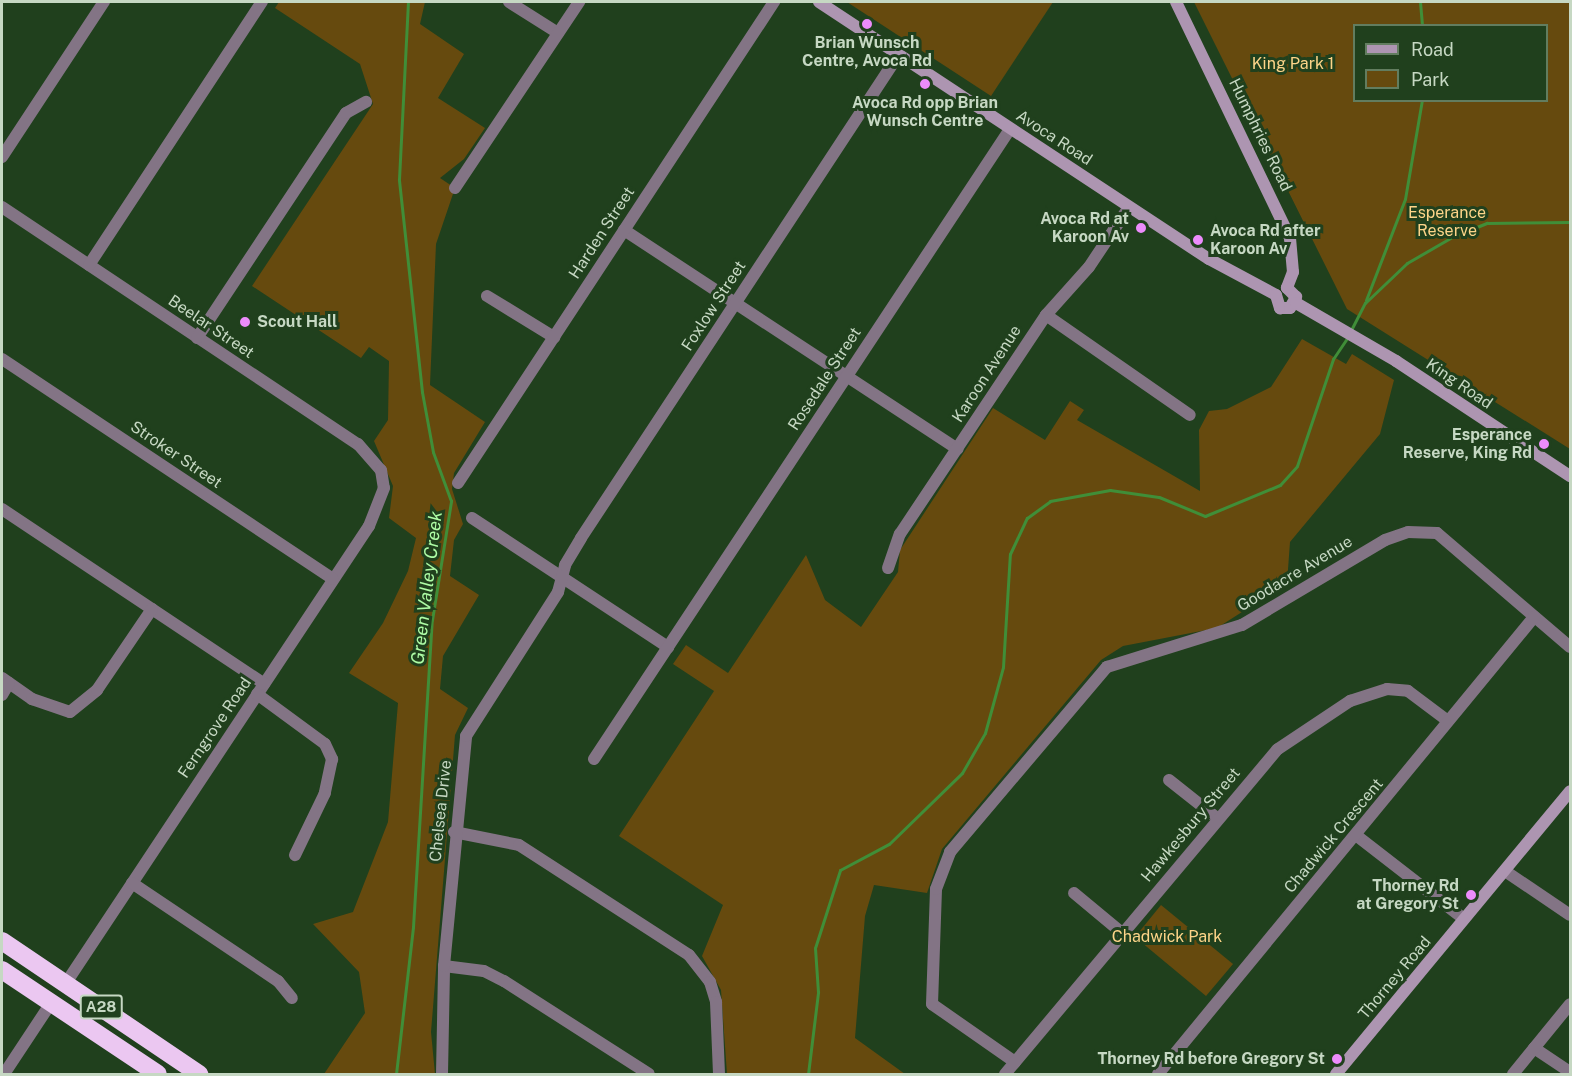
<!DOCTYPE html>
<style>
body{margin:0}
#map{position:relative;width:1572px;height:1076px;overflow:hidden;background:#20401d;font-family:"Public Sans",sans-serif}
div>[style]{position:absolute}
.green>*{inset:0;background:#664a0e}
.stream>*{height:3px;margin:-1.5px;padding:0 1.5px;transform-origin:1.5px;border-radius:1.5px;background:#408e38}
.street>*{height:12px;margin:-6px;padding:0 6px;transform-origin:6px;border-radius:6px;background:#837485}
.secondary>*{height:12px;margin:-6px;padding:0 6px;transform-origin:6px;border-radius:6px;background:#ad95b1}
.highway>*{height:18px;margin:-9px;padding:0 9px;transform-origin:9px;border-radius:9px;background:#ebc7f1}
.dots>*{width:16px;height:16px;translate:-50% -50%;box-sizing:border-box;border:3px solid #20401d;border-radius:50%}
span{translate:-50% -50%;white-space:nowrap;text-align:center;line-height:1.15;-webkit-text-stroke:6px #20401d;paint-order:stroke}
.shield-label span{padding:2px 4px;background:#20401d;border:2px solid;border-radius:4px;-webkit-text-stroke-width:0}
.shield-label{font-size:15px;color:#c6d8c3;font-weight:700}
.poi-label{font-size:16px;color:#c6d8c3;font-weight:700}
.right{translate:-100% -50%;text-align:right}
.left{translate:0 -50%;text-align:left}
.park-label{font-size:16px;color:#fdd489}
.street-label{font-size:16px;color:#c6d8c3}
.water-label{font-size:18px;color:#aefca5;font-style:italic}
.frame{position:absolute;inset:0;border:3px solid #c6d8c3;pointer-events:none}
.legend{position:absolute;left:1353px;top:24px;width:195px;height:78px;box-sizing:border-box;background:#20401d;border:2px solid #627d5f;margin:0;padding:8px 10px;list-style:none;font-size:18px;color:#c6d8c3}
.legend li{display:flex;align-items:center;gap:12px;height:30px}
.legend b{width:30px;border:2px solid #627d5f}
</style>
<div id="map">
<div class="green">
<i style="clip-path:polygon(279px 2px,425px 2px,420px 24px,464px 54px,438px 98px,485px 128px,464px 159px,440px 178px,455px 188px,436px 244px,430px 385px,485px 422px,454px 473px,452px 489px,463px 524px,454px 540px,450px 576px,479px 595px,443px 656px,440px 689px,468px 708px,455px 735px,431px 1032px,435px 1074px,324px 1074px,365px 1013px,359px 972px,313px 924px,353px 912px,388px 822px,398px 703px,349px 673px,383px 623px,408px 571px,416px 538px,389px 518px,393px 486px,374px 441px,388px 420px,389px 361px,369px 347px,361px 358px,252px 286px,373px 104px,360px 64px,275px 8px)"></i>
<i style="clip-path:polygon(847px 2px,1053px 2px,991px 96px)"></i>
<i style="clip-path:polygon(evenodd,1194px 2px,1570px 2px,1570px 449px,1347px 309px,1194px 2px,1354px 26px,1546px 26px,1546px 100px,1354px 100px,1354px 26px)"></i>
<i style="clip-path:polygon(1302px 339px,1346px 364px,1352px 354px,1394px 380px,1380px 434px,1290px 542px,1287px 583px,1217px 628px,1123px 646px,1101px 660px,942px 849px,927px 893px,874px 885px,865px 916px,855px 1038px,905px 1074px,727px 1074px,721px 990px,702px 956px,723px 905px,619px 836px,714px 691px,673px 664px,686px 645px,728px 673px,806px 555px,825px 600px,861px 627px,898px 572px,900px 550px,993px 408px,1045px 440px,1070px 401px,1084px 410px,1077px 420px,1200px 491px,1199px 430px,1209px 411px,1227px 409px,1271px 387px)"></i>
<i style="clip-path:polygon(1161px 905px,1233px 964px,1206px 996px,1135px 937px)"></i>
</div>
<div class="stream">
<i style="left:1420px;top:2px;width:24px;rotate:85deg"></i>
<i style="left:1366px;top:300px;width:108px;rotate:-68.9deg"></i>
<i style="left:1405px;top:199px;width:100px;rotate:-80.3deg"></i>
<i style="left:1350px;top:332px;width:33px;rotate:-63deg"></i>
<i style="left:1365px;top:303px;width:58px;rotate:-43.6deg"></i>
<i style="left:1407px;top:263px;width:52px;rotate:-30deg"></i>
<i style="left:1452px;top:237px;width:38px;rotate:-22deg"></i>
<i style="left:1487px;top:223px;width:83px;rotate:-0.7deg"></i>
<i style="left:396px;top:1074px;width:148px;rotate:-83.4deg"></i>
<i style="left:413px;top:927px;width:308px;rotate:-86.5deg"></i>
<i style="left:432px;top:620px;width:121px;rotate:-80.9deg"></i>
<i style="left:451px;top:501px;width:52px;rotate:-110.2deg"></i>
<i style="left:433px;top:452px;width:61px;rotate:-100.4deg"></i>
<i style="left:422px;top:392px;width:214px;rotate:-96.2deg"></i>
<i style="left:399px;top:179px;width:177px;rotate:-87.1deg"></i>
<i style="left:808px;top:1074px;width:83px;rotate:-83deg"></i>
<i style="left:818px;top:992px;width:44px;rotate:-93.9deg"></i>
<i style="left:815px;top:948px;width:82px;rotate:-72.2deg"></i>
<i style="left:840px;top:870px;width:55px;rotate:-28deg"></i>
<i style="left:889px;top:844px;width:102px;rotate:-44.2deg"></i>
<i style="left:962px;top:773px;width:46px;rotate:-60.1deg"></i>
<i style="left:985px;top:733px;width:68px;rotate:-74.7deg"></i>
<i style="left:1003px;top:667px;width:113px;rotate:-86.5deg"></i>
<i style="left:1010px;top:554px;width:40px;rotate:-65deg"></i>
<i style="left:1027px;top:518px;width:29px;rotate:-36deg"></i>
<i style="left:1050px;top:501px;width:61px;rotate:-10.4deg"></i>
<i style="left:1110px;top:490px;width:49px;rotate:8.1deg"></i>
<i style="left:1159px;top:497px;width:50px;rotate:22.4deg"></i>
<i style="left:1205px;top:516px;width:81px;rotate:-22.5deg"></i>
<i style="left:1280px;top:485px;width:25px;rotate:-48deg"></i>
<i style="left:1297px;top:466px;width:113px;rotate:-71.4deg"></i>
<i style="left:1333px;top:359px;width:25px;rotate:-56deg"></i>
</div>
<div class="street">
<i style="left:509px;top:2px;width:58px;rotate:32.3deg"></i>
<i style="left:2px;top:157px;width:186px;rotate:-56.7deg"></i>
<i style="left:455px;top:188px;width:224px;rotate:-56.3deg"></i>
<i style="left:2px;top:207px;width:428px;rotate:33.7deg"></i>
<i style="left:358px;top:444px;width:35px;rotate:49deg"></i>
<i style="left:381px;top:470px;width:18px;rotate:81deg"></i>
<i style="left:384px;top:488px;width:41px;rotate:111.5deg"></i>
<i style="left:369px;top:526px;width:548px;rotate:123.55deg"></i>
<i style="left:624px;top:230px;width:399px;rotate:33.3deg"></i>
<i style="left:89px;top:265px;width:315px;rotate:-56.7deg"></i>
<i style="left:487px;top:296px;width:79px;rotate:31.5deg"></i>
<i style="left:1046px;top:315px;width:175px;rotate:34.8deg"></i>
<i style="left:197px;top:338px;width:270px;rotate:-56.5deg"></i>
<i style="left:346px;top:113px;width:23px;rotate:-29deg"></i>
<i style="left:2px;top:359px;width:397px;rotate:33.6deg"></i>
<i style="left:458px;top:483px;width:576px;rotate:-56.7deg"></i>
<i style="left:2px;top:509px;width:315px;rotate:33.7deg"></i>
<i style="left:472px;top:518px;width:235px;rotate:33.4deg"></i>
<i style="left:888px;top:568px;width:36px;rotate:-71deg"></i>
<i style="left:900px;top:534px;width:263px;rotate:-56.3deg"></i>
<i style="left:1046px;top:315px;width:64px;rotate:-48.1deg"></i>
<i style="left:1089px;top:267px;width:72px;rotate:-56.3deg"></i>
<i style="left:2px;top:678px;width:37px;rotate:35deg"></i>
<i style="left:32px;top:699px;width:40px;rotate:18.9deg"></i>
<i style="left:70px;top:712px;width:35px;rotate:-39deg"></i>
<i style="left:97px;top:690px;width:98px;rotate:-55.8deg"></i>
<i style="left:257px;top:694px;width:84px;rotate:36.3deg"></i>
<i style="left:325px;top:744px;width:17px;rotate:65deg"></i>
<i style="left:332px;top:759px;width:35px;rotate:102deg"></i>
<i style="left:325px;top:793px;width:69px;rotate:115.8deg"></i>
<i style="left:2px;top:695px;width:14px;rotate:-60deg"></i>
<i style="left:594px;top:759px;width:755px;rotate:-56.56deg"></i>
<i style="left:1169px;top:780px;width:61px;rotate:38.4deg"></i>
<i style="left:454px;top:832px;width:66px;rotate:11.3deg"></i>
<i style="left:519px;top:845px;width:202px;rotate:32.9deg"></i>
<i style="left:689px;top:955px;width:34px;rotate:52deg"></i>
<i style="left:710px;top:982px;width:21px;rotate:73deg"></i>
<i style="left:716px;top:1002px;width:72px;rotate:87.6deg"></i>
<i style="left:1357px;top:836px;width:135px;rotate:37.8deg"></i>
<i style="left:1505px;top:871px;width:78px;rotate:34.1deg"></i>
<i style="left:132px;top:883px;width:176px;rotate:33.9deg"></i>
<i style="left:278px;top:981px;width:22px;rotate:51deg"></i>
<i style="left:1074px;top:893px;width:62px;rotate:39.8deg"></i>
<i style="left:444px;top:966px;width:40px;rotate:7.1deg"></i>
<i style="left:484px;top:971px;width:22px;rotate:27deg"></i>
<i style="left:504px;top:981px;width:172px;rotate:32.7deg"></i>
<i style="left:1534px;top:1048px;width:43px;rotate:33.7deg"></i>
<i style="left:1015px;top:1062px;width:101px;rotate:-145.1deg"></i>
<i style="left:932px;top:1004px;width:115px;rotate:-88deg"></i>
<i style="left:936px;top:889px;width:40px;rotate:-69deg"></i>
<i style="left:950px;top:852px;width:243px;rotate:-49.7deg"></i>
<i style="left:1107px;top:667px;width:141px;rotate:-17.3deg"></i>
<i style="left:1242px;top:625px;width:166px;rotate:-30.7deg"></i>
<i style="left:1385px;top:540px;width:24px;rotate:-19deg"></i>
<i style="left:1408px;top:532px;width:29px;rotate:2deg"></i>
<i style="left:1437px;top:533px;width:175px;rotate:40.6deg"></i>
<i style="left:4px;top:1074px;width:85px;rotate:-56.5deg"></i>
<i style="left:442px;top:1074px;width:108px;rotate:-88.9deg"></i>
<i style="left:444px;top:966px;width:231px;rotate:-84.5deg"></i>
<i style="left:466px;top:736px;width:171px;rotate:-57.4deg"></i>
<i style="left:558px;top:592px;width:28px;rotate:-75deg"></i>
<i style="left:565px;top:565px;width:31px;rotate:-59deg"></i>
<i style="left:581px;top:538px;width:579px;rotate:-56.69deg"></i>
<i style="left:1005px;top:1074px;width:424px;rotate:-50deg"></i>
<i style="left:1278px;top:749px;width:87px;rotate:-33.7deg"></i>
<i style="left:1350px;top:701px;width:39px;rotate:-18deg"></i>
<i style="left:1387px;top:689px;width:21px;rotate:5deg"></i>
<i style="left:1408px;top:691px;width:50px;rotate:36.9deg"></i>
<i style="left:1158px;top:1074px;width:592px;rotate:-50.55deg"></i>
<i style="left:1513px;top:1074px;width:90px;rotate:-50.8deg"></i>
</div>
<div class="secondary">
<i style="left:819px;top:2px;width:467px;rotate:33.4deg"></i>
<i style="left:1209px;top:259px;width:76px;rotate:28.2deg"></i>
<i style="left:1176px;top:2px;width:262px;rotate:64.2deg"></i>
<i style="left:1290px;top:238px;width:34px;rotate:85deg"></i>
<i style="left:1293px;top:272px;width:17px;rotate:111deg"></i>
<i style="left:1276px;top:295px;width:14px;rotate:73deg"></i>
<i style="left:1280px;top:308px;width:10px"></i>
<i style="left:1290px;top:308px;width:13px;rotate:-61deg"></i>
<i style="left:1296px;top:297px;width:13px;rotate:-135deg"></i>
<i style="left:1296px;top:303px;width:116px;rotate:30.1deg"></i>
<i style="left:1396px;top:361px;width:209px;rotate:33.5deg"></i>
<i style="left:1336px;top:1074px;width:367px;rotate:-50.4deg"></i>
</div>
<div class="highway">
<i style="left:2px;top:941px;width:238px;rotate:34deg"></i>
<i style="left:2px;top:970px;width:187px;rotate:33.7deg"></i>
</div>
<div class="dots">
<i style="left:867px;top:24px;background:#ec8cfb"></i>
<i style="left:925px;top:84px;background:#ec8cfb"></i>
<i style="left:1141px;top:228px;background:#ec8cfb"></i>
<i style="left:1198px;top:240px;background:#ec8cfb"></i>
<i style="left:245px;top:322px;background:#ec8cfb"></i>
<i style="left:1544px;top:444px;background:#ec8cfb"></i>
<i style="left:1471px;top:895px;background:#ec8cfb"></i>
<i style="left:1337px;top:1059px;background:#ec8cfb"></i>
</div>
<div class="shield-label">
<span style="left:101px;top:1007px">A28</span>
</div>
<div class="poi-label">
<span style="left:867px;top:52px">Brian Wunsch<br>Centre, Avoca Rd</span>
<span style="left:925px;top:112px">Avoca Rd opp Brian<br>Wunsch Centre</span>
<span class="right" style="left:1129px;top:228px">Avoca Rd at<br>Karoon Av</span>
<span class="left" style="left:1210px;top:240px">Avoca Rd after<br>Karoon Av</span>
<span class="left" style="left:257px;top:322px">Scout Hall</span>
<span class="right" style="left:1532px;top:444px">Esperance<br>Reserve, King Rd</span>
<span class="right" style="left:1459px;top:895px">Thorney Rd<br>at Gregory St</span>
<span class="right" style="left:1325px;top:1059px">Thorney Rd before Gregory St</span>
</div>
<div class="park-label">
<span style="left:1293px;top:64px">King Park 1</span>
<span style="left:1447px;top:222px">Esperance<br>Reserve</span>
<span style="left:1167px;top:937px">Chadwick Park</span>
</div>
<div class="street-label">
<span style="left:1260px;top:135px;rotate:64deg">Humphries Road</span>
<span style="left:1054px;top:138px;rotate:33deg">Avoca Road</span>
<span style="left:602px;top:233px;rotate:-57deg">Harden Street</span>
<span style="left:714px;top:306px;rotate:-57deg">Foxlow Street</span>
<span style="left:211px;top:327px;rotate:34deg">Beelar Street</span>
<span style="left:987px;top:374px;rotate:-57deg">Karoon Avenue</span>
<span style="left:825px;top:379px;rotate:-57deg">Rosedale Street</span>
<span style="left:1459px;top:384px;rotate:34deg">King Road</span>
<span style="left:176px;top:455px;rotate:34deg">Stroker Street</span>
<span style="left:1295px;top:574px;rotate:-31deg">Goodacre Avenue</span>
<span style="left:215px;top:728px;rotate:-56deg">Ferngrove Road</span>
<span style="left:441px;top:811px;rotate:-84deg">Chelsea Drive</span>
<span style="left:1191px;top:825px;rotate:-50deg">Hawkesbury Street</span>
<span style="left:1334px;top:836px;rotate:-50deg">Chadwick Crescent</span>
<span style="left:1395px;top:978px;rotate:-50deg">Thorney Road</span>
</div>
<div class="water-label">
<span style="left:427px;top:588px;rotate:-83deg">Green Valley Creek</span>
</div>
<div class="frame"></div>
<ul class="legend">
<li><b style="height:8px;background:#ad95b1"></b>Road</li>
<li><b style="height:16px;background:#664a0e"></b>Park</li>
</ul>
</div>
